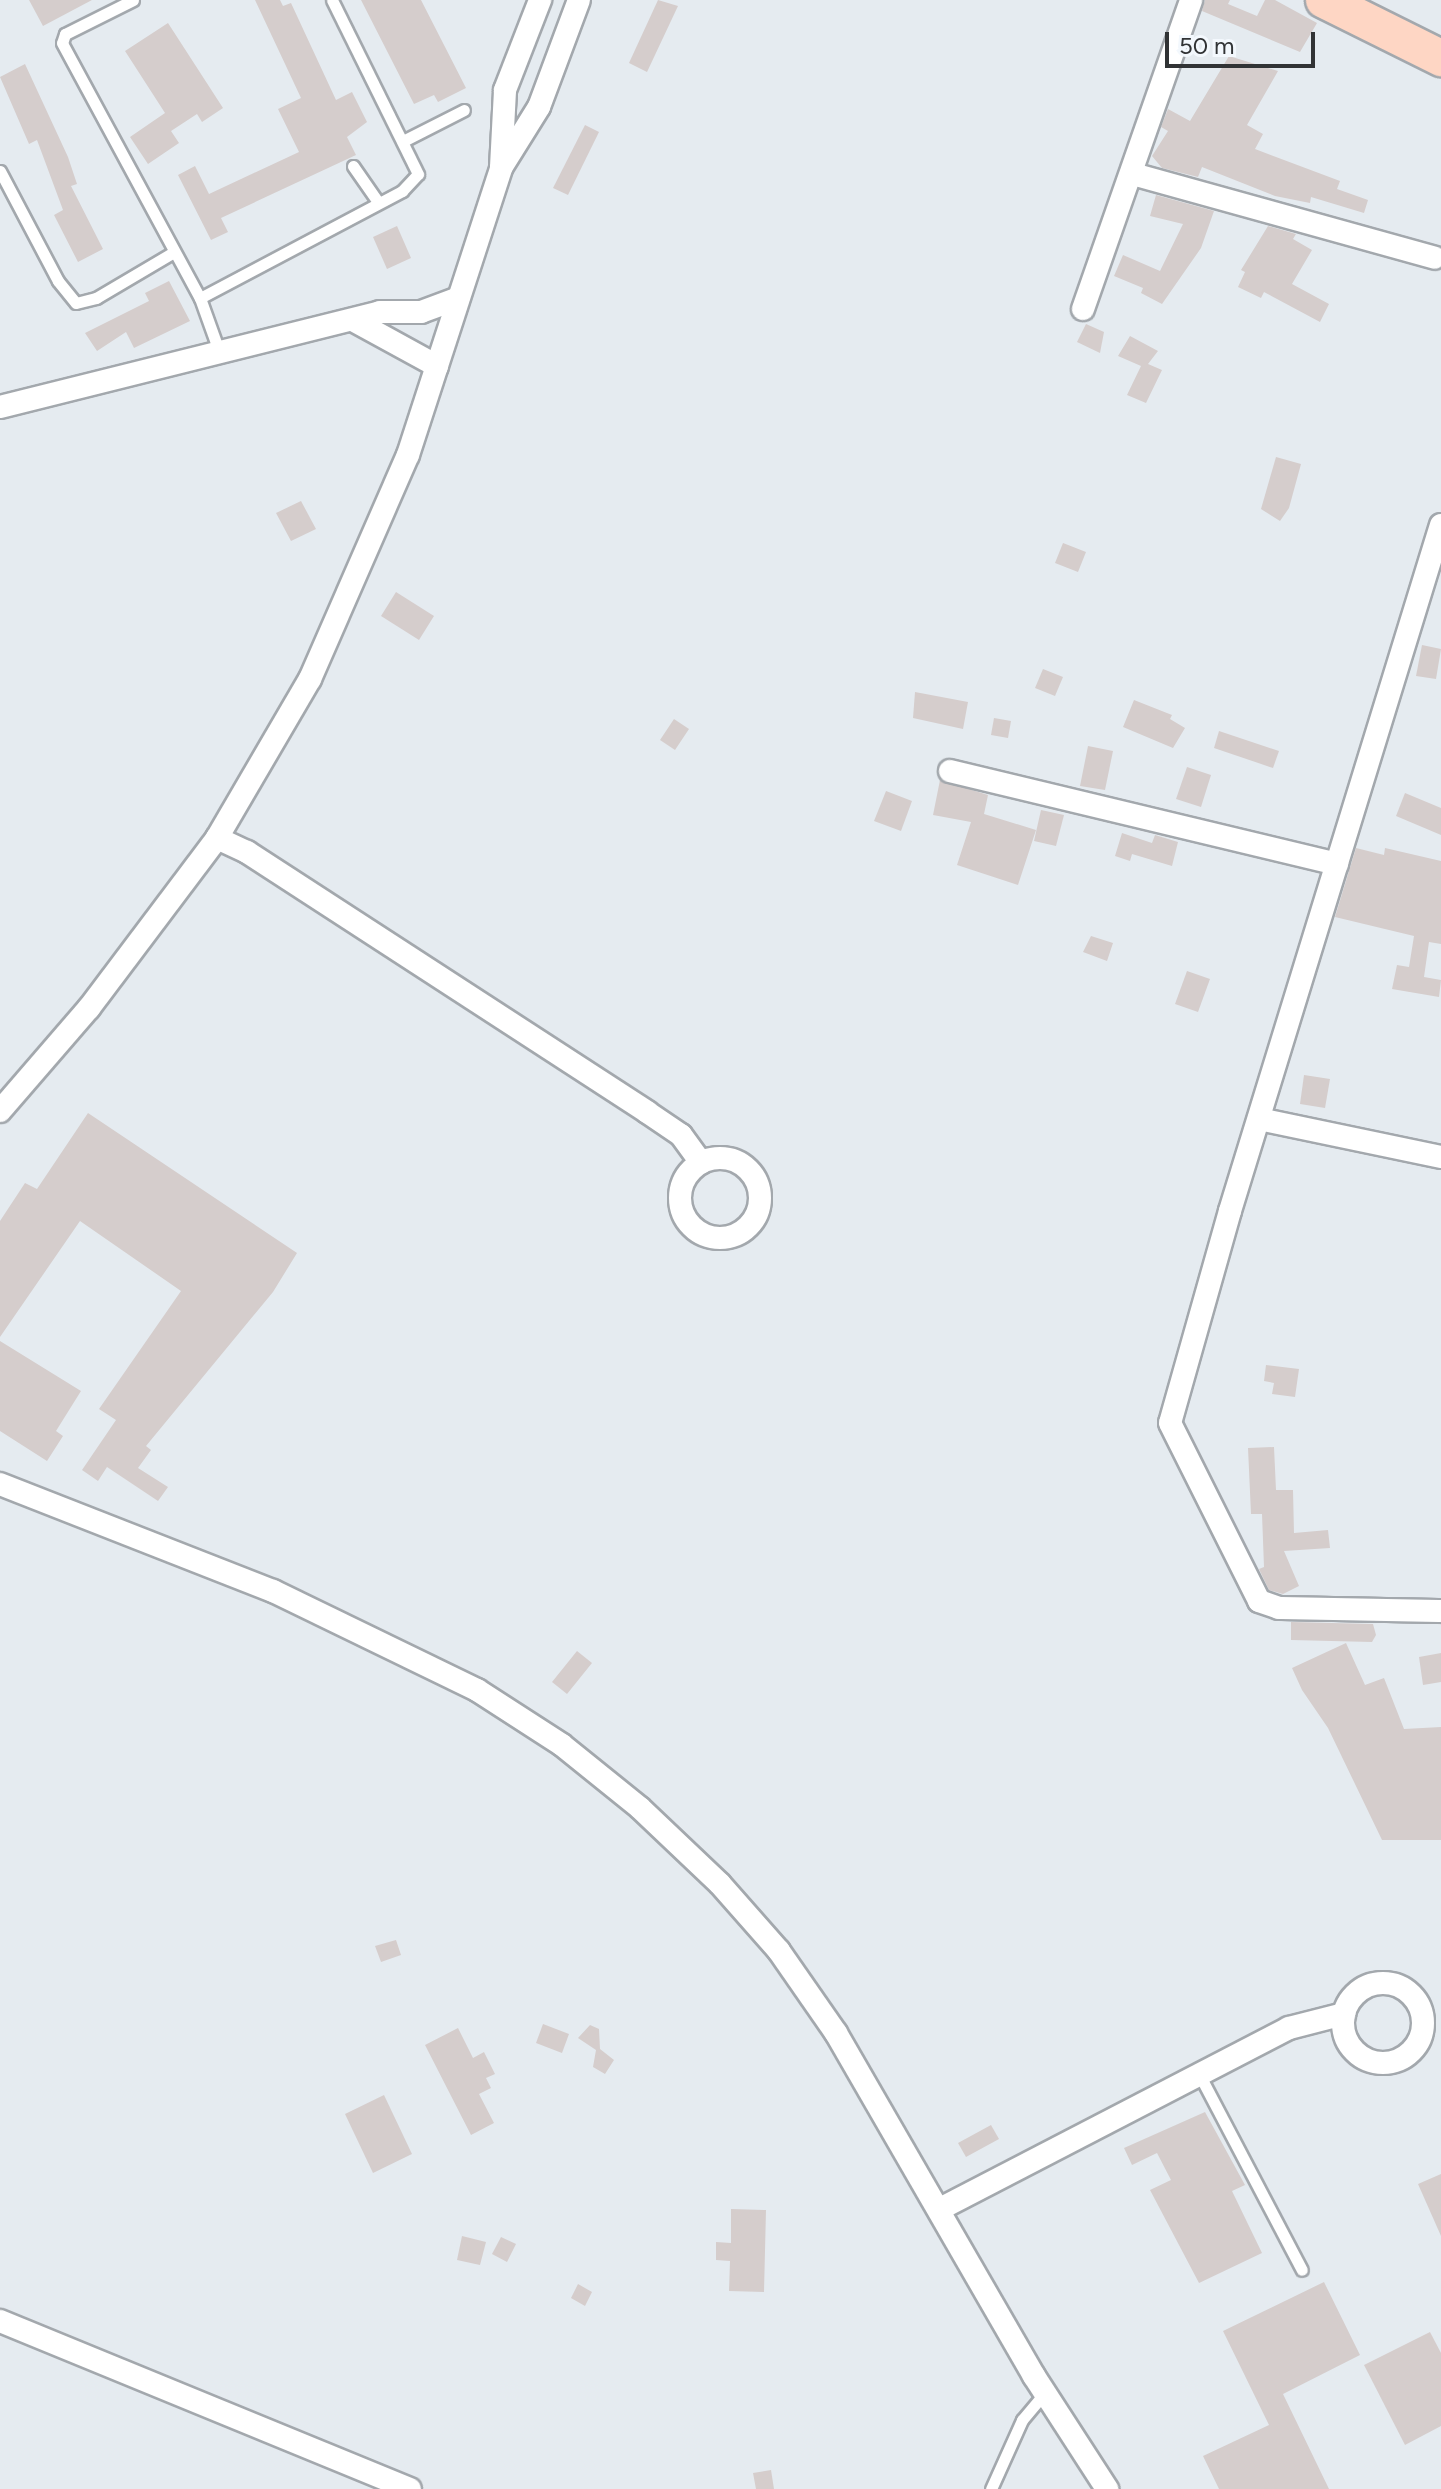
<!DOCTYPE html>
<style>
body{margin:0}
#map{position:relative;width:1441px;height:2489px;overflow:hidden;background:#e5ebf0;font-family:Figtree,sans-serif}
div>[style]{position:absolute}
.building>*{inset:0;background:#d5cdcc}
.roads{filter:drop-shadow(2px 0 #a3a8ad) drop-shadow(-2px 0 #a3a8ad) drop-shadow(0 2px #a3a8ad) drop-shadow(0 -2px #a3a8ad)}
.service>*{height:11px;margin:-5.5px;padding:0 5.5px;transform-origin:5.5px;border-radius:5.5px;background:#fff}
.minor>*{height:22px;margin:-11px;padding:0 11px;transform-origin:11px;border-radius:11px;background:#fff}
.minor>.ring{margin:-11px;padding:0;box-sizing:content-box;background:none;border:22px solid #fff;border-radius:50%}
.primary>*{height:36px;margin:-18px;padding:0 18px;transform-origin:18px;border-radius:18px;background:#fed6c4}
span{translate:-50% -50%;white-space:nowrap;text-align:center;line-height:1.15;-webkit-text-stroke:8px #f3f8fd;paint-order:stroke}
.scale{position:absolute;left:1165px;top:32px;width:150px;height:36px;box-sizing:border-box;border:4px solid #313335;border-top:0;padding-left:10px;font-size:24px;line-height:28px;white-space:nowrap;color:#313335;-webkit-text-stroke:6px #f3f8fd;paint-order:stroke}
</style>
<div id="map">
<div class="building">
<i style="clip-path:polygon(29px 0,92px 0,43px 26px)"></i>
<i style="clip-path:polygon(255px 0,280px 0,283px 6px,291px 3px,336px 100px,352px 92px,367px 122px,347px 137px,356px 155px,221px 218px,228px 232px,211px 240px,178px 175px,195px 166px,209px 194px,299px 152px,278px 109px,301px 98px)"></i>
<i style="clip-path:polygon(361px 0,421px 0,466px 88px,438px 102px,434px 95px,414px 104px)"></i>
<i style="clip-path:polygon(658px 0,678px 6px,647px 72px,629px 63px)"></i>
<i style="clip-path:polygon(1205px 0,1230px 0,1228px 4px,1257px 16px,1265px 0,1275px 0,1317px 23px,1300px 52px,1202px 11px)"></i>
<i style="clip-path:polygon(168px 23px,223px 108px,202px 122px,197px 114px,171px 131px,179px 143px,148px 164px,130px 137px,165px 113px,125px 51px)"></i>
<i style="clip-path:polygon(1229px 56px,1278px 71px,1247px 125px,1263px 134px,1255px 149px,1340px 181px,1337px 189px,1368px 200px,1364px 213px,1311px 197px,1310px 203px,1275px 196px,1202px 167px,1198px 177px,1162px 168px,1152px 156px,1168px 131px,1161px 127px,1168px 109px,1190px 121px)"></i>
<i style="clip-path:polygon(25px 64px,68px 157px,77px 184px,71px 186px,103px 249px,78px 262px,54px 215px,63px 210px,37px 140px,29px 144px,0 77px)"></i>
<i style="clip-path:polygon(585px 125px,599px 132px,568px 195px,553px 188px)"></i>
<i style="clip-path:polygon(1156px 195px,1214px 211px,1201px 248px,1162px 304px,1141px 293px,1143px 288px,1114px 276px,1123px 255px,1160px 271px,1183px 224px,1150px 216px)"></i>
<i style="clip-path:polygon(397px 226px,411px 258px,387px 269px,373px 237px)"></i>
<i style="clip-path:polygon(1268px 226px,1296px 234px,1293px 239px,1312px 250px,1292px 284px,1329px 304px,1320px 322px,1264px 292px,1261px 298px,1238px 287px,1245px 272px,1241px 270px)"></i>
<i style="clip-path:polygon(169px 281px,190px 321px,134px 348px,126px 332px,97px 351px,85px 333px,149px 301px,145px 293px)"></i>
<i style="clip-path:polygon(1086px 324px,1104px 332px,1100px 353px,1077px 342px)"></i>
<i style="clip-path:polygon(1130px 336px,1158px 351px,1148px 364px,1162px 370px,1146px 403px,1127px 395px,1141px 366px,1118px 356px)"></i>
<i style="clip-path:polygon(1276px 457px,1301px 464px,1289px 508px,1280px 521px,1261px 509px)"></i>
<i style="clip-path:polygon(301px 501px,316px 529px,291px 541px,276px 513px)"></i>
<i style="clip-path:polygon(1063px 543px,1086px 552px,1078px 572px,1055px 563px)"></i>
<i style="clip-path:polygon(396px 592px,434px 616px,419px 640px,381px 616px)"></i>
<i style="clip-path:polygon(1422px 645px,1441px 649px,1436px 679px,1416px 676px)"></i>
<i style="clip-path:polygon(1043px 669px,1063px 677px,1055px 696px,1035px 688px)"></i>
<i style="clip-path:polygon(915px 692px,968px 702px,963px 729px,913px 718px)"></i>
<i style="clip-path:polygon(1134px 700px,1172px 715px,1170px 719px,1185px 728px,1173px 748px,1123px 727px)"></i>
<i style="clip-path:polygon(994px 718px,1011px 721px,1008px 738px,991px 735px)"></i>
<i style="clip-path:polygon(674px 719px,689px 729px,675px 750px,660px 740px)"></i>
<i style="clip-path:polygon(1219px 731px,1279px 751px,1273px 768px,1214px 748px)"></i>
<i style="clip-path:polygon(1088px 746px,1113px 751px,1105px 790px,1080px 786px)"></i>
<i style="clip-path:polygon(1187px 767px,1211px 775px,1201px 807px,1176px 799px)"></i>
<i style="clip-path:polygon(940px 780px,988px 795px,984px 814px,1036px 830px,1018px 885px,957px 865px,971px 822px,933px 815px)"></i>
<i style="clip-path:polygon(886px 791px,912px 801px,901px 831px,874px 821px)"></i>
<i style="clip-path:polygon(1405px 793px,1441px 808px,1441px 835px,1396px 816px)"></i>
<i style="clip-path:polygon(1041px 810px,1064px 815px,1056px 846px,1034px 841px)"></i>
<i style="clip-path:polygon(1122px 833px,1152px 843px,1155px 835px,1178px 842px,1172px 866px,1132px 854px,1130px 861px,1115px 856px)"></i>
<i style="clip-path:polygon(1356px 848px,1384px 855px,1385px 848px,1441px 861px,1441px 944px,1429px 942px,1424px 977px,1441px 980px,1439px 997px,1392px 989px,1397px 965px,1409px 967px,1414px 936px,1335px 917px)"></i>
<i style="clip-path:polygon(1091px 936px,1113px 943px,1107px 961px,1083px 952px)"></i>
<i style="clip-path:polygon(1187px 971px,1210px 979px,1198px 1012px,1175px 1004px)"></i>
<i style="clip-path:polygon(1304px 1075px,1330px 1079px,1325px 1108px,1300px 1104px)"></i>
<i style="clip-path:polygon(88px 1113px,297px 1253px,273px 1292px,146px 1446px,151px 1450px,138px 1468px,168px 1487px,158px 1501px,107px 1467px,98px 1481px,82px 1470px,116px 1420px,99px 1409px,181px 1291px,80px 1221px,0 1337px,0 1221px,25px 1183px,37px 1189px)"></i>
<i style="clip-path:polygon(0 1341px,81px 1391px,56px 1431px,63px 1436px,47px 1461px,0 1431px)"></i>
<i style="clip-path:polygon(1266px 1365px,1299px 1369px,1295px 1397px,1272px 1394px,1274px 1383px,1264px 1381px)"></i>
<i style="clip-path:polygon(1274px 1447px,1276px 1490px,1293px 1490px,1294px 1533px,1328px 1530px,1330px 1548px,1284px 1551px,1299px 1586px,1283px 1594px,1269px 1590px,1259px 1569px,1264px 1567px,1262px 1514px,1251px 1514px,1248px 1448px)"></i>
<i style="clip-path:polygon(1291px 1622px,1373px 1624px,1376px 1635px,1372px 1642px,1291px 1640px)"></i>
<i style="clip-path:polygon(1346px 1643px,1365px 1685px,1384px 1678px,1404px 1729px,1441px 1727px,1441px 1840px,1382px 1840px,1328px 1728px,1302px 1690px,1292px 1668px)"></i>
<i style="clip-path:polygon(577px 1651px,592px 1663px,567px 1694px,552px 1682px)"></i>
<i style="clip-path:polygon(1441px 1653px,1441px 1682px,1423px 1685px,1419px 1657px)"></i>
<i style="clip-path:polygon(396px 1940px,401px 1955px,381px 1962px,375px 1946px)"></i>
<i style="clip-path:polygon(543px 2024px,569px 2034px,562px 2053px,536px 2043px)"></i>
<i style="clip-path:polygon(590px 2025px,599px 2029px,600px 2049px,614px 2060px,605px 2074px,593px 2067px,596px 2050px,578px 2038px)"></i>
<i style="clip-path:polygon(458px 2028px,473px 2058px,484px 2052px,495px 2074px,486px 2078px,491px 2088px,479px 2094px,494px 2123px,471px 2135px,425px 2045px)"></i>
<i style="clip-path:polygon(384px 2095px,412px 2154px,373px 2173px,345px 2114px)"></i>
<i style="clip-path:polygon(1205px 2112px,1245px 2185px,1232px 2191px,1262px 2253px,1199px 2283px,1150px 2190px,1171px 2180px,1157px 2153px,1132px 2165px,1124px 2148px)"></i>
<i style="clip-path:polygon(991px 2125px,999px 2139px,966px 2157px,958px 2143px)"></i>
<i style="clip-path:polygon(1441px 2174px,1441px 2236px,1418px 2184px)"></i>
<i style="clip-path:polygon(731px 2209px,766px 2210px,764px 2292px,729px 2291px,730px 2261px,716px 2260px,716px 2242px,731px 2243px)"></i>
<i style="clip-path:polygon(462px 2236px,486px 2242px,480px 2265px,457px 2260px)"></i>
<i style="clip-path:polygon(501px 2237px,516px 2244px,507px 2262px,492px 2254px)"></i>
<i style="clip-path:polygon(1324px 2282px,1360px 2355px,1283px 2394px,1329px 2489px,1219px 2489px,1203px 2456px,1269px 2425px,1223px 2331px)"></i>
<i style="clip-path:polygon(578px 2284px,592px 2292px,585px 2306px,571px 2298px)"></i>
<i style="clip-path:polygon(1430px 2332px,1441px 2353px,1441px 2426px,1405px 2445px,1364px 2365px)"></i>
<i style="clip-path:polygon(771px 2470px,774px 2489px,756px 2489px,753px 2473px)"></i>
</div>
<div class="roads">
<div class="service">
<i style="left:133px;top:0;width:76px;rotate:153.4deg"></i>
<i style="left:65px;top:34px;width:9px;rotate:108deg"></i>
<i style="left:62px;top:43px;width:290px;rotate:61.6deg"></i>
<i style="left:200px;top:298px;width:56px;rotate:70.3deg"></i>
<i style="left:405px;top:140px;width:66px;rotate:-27deg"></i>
<i style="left:353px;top:166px;width:44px;rotate:55.2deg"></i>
<i style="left:0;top:171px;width:124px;rotate:62.2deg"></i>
<i style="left:58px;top:281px;width:28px;rotate:51deg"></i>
<i style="left:76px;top:303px;width:21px;rotate:-14deg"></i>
<i style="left:96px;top:298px;width:88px;rotate:-30.6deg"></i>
<i style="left:200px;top:298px;width:229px;rotate:-27.9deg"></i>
<i style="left:402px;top:191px;width:23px;rotate:-47deg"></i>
<i style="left:418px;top:174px;width:194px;rotate:-116.3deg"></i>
<i style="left:1199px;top:2074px;width:221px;rotate:62.3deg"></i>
<i style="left:991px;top:2489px;width:76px;rotate:-65.8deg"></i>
<i style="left:1022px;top:2420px;width:35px;rotate:-50deg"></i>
</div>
<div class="minor">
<i style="left:501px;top:167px;width:77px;rotate:-87deg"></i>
<i style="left:505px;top:90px;width:97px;rotate:-68.7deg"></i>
<i style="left:1133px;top:174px;width:313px;rotate:15.5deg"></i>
<i style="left:1083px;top:309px;width:327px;rotate:-70.7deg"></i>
<i style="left:353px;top:320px;width:96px;rotate:28.7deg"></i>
<i style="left:0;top:407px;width:392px;rotate:-14deg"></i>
<i style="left:380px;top:312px;width:41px"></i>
<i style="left:421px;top:312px;width:40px;rotate:-20.2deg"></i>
<i style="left:1441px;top:525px;width:718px;rotate:107.1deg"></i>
<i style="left:1230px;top:1211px;width:220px;rotate:105.8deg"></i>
<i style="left:1170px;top:1423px;width:199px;rotate:63.4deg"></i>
<i style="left:1259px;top:1601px;width:21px;rotate:19deg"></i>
<i style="left:1279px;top:1608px;width:162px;rotate:1.1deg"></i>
<i style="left:950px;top:771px;width:398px;rotate:13.5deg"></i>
<i style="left:217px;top:838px;width:33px;rotate:25deg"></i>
<i style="left:247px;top:852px;width:477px;rotate:33deg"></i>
<i style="left:647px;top:1112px;width:41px;rotate:34.1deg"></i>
<i style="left:681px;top:1135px;width:34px;rotate:54deg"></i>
<i style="left:0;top:1111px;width:136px;rotate:-49.2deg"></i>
<i style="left:89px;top:1008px;width:213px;rotate:-53deg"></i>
<i style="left:217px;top:838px;width:184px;rotate:-59.7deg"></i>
<i style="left:310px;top:679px;width:244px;rotate:-66.4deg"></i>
<i style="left:408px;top:455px;width:302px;rotate:-72deg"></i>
<i style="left:501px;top:168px;width:72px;rotate:-58.1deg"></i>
<i style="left:539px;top:107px;width:114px;rotate:-69.5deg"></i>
<i style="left:1259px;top:1119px;width:186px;rotate:11.8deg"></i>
<i class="ring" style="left:680px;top:1158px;width:58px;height:58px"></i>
<i style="left:0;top:1484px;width:293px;rotate:21.4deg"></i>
<i style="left:273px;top:1591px;width:227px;rotate:25.9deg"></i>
<i style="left:477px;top:1690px;width:101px;rotate:32.9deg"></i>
<i style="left:562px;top:1745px;width:100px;rotate:38.9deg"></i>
<i style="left:640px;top:1808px;width:110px;rotate:43.5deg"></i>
<i style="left:720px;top:1884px;width:89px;rotate:48.6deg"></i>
<i style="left:779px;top:1951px;width:100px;rotate:55.2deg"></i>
<i style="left:836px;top:2033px;width:396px;rotate:60deg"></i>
<i style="left:1034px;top:2376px;width:135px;rotate:57.1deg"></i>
<i class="ring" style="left:1343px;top:1983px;width:58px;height:58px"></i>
<i style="left:940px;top:2209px;width:393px;rotate:-27.4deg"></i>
<i style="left:1289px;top:2028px;width:57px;rotate:-14.3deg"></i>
<i style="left:0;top:2321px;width:443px;rotate:22.3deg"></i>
</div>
<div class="primary">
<i style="left:1324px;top:0;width:131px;rotate:26.4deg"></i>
</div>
</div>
<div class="scale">50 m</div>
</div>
